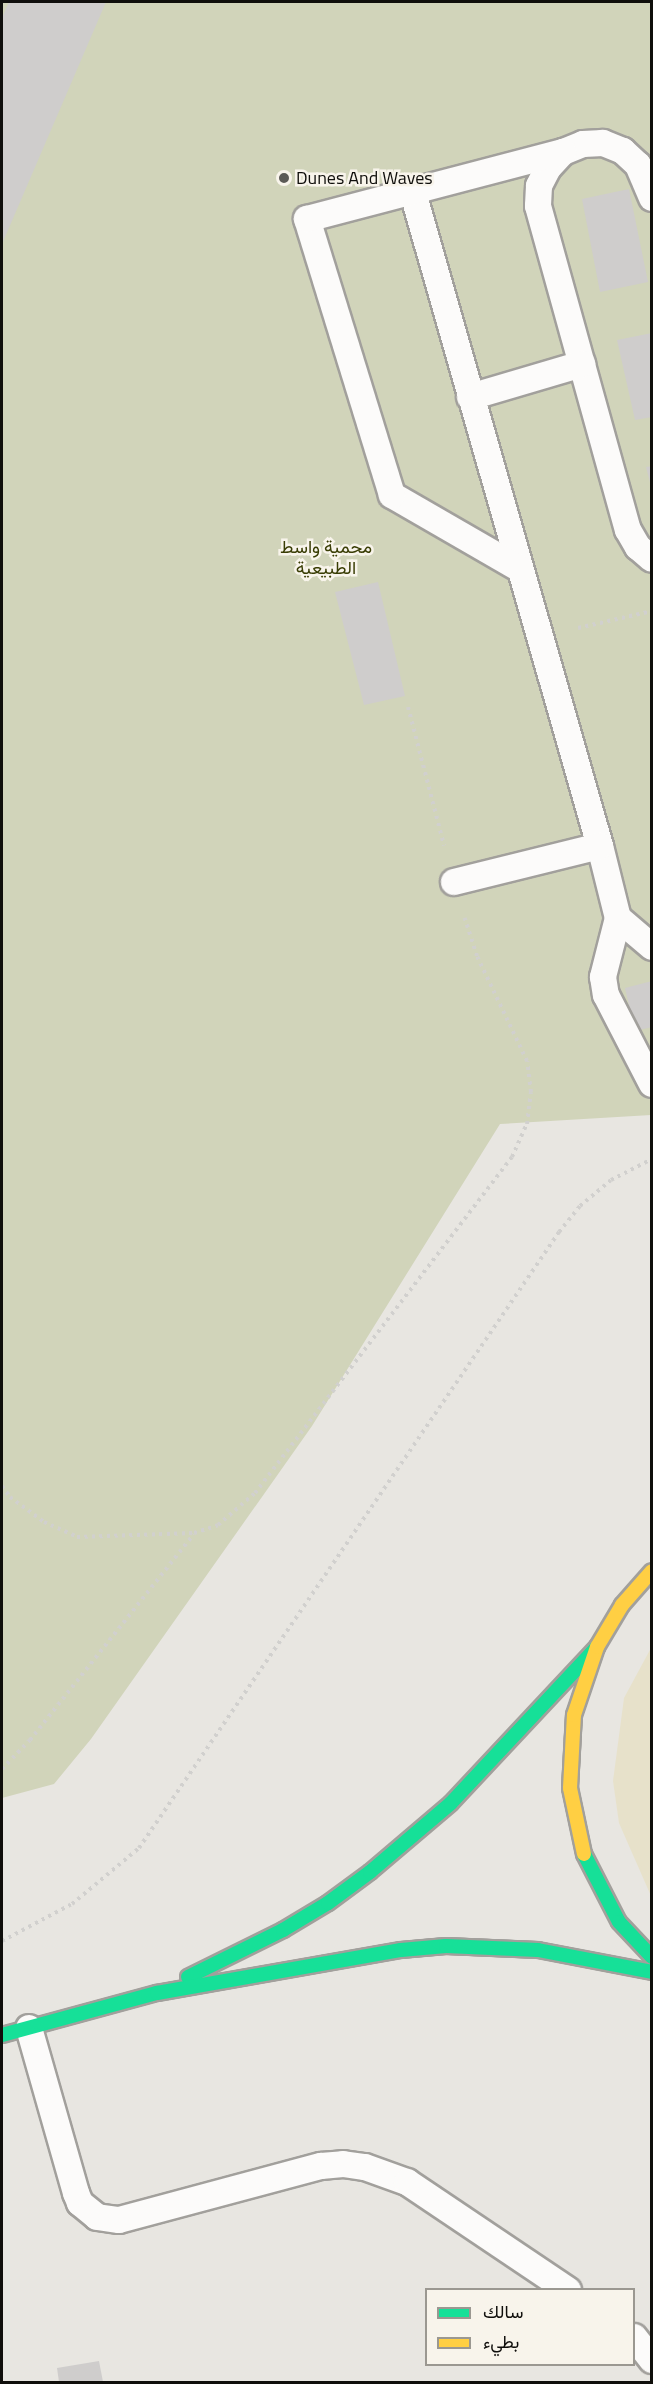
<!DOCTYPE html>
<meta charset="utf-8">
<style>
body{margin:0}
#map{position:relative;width:653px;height:2384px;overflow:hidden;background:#e8e6e1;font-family:"Titillium Web",Vazirmatn,sans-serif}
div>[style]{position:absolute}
.green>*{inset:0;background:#d1d4ba}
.sand>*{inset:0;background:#e7e1ca}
.building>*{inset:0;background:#cfcdcc}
.path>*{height:4px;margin-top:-2px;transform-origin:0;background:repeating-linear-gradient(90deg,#d1d0ce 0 3px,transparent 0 7.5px)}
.roads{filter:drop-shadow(2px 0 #a2a09c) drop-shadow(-2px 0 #a2a09c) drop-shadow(0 2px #a2a09c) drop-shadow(0 -2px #a2a09c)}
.lane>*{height:26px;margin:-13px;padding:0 13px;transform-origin:13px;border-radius:13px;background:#fcfbfa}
.fast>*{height:14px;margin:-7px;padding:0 7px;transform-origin:7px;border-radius:7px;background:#16e098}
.slow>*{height:14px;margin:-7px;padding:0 7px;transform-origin:7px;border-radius:7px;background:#ffcf43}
.dots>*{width:16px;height:16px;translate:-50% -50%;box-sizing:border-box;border:3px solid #f8f4eb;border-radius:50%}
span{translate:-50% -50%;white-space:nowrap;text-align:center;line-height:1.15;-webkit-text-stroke:5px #f8f4eb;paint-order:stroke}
.poi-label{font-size:18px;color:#0f0e0b}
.left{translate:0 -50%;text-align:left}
.park-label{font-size:18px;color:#393d04}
.frame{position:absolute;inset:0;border:3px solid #0f0e0b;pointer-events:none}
.legend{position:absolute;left:425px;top:2288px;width:210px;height:78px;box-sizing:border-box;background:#f8f4eb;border:2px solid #9b9891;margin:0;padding:8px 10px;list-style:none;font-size:18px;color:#0f0e0b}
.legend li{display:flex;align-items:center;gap:12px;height:30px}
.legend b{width:30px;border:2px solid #9b9891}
</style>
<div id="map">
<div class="green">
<i style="clip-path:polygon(2px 2px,651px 2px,651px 1115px,500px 1124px,312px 1426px,91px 1739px,54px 1784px,2px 1798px)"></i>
</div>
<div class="sand">
<i style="clip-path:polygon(651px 1648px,652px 1648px,651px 1896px,619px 1823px,613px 1781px,624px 1698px)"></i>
</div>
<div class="building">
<i style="clip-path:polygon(9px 2px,106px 2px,2px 244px,2px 18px)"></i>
<i style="clip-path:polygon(629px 189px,648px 282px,600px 292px,582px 199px)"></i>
<i style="clip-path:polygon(652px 333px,652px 417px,635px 420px,617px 340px)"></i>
<i style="clip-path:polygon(652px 466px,652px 486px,651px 486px,646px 467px)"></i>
<i style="clip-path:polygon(378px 582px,405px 696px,364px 705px,335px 592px)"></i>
<i style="clip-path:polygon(652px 981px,652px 1027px,635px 1031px,625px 988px)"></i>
<i style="clip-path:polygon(99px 2361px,103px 2382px,59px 2382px,57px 2368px)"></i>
</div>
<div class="path">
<i style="left:578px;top:628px;width:76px;rotate:-12.9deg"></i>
<i style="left:408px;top:707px;width:143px;rotate:75.4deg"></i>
<i style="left:2px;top:1486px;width:14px;rotate:54deg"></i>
<i style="left:10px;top:1497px;width:42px;rotate:36.3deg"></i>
<i style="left:44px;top:1522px;width:36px;rotate:24deg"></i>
<i style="left:77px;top:1537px;width:117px;rotate:-2deg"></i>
<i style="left:194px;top:1533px;width:25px;rotate:-18deg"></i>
<i style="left:218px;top:1525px;width:49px;rotate:-40.9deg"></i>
<i style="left:255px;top:1493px;width:423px;rotate:-52.6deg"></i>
<i style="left:512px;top:1157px;width:36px;rotate:-66deg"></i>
<i style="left:527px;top:1124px;width:32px;rotate:-83deg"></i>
<i style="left:531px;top:1092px;width:31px;rotate:-97deg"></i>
<i style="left:527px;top:1061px;width:116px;rotate:-115.5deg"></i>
<i style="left:477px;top:956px;width:40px;rotate:-108deg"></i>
<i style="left:2px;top:1769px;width:40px;rotate:-46deg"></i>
<i style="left:30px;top:1740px;width:263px;rotate:-51.5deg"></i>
<i style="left:2px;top:1941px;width:79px;rotate:-27.9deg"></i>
<i style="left:72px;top:1904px;width:87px;rotate:-39.9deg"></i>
<i style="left:139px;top:1848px;width:746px;rotate:-55.71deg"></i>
<i style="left:559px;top:1232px;width:33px;rotate:-51deg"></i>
<i style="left:580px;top:1206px;width:40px;rotate:-40deg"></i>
<i style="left:611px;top:1180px;width:46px;rotate:-27.1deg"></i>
</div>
<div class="roads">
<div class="lane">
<i style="left:413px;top:193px;width:679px;rotate:74.02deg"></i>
<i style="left:600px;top:846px;width:74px;rotate:76deg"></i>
<i style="left:618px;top:918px;width:61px;rotate:104.3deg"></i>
<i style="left:603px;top:977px;width:18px;rotate:81deg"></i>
<i style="left:606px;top:995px;width:100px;rotate:62.7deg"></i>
<i style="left:652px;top:198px;width:36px;rotate:-113deg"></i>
<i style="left:638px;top:165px;width:21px;rotate:-137deg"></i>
<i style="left:623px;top:151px;width:22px;rotate:-158deg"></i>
<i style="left:603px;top:143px;width:20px;rotate:177deg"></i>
<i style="left:583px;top:144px;width:22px;rotate:158deg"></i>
<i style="left:563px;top:152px;width:22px;rotate:133deg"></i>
<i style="left:548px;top:168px;width:20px;rotate:117deg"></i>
<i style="left:539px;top:186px;width:20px;rotate:93deg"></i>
<i style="left:538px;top:206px;width:336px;rotate:74.5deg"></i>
<i style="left:628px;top:530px;width:20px;rotate:60deg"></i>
<i style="left:638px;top:547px;width:18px;rotate:41deg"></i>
<i style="left:470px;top:397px;width:117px;rotate:-16.4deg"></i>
<i style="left:520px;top:569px;width:148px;rotate:-150deg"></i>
<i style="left:392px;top:495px;width:289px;rotate:-107.1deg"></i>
<i style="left:307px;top:219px;width:265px;rotate:-14.7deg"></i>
<i style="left:454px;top:882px;width:150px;rotate:-13.9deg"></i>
<i style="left:618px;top:918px;width:45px;rotate:40.5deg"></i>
<i style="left:29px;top:2028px;width:172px;rotate:74.1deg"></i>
<i style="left:76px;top:2193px;width:11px;rotate:68deg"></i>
<i style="left:80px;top:2203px;width:22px;rotate:39deg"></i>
<i style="left:97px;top:2217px;width:22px;rotate:8deg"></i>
<i style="left:119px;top:2220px;width:209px;rotate:-15deg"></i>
<i style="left:321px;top:2166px;width:22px;rotate:-5deg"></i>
<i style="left:343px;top:2164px;width:22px;rotate:8deg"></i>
<i style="left:365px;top:2167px;width:45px;rotate:19.7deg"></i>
<i style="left:407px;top:2182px;width:194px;rotate:33.9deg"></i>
<i style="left:634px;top:2337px;width:29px;rotate:52deg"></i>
</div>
<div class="fast">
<i style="left:584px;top:1854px;width:76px;rotate:62.8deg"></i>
<i style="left:619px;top:1922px;width:48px;rotate:46.7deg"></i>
<i style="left:188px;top:1977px;width:106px;rotate:-26.3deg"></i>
<i style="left:283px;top:1930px;width:52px;rotate:-31deg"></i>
<i style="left:328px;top:1903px;width:52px;rotate:-36.4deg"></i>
<i style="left:370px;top:1872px;width:106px;rotate:-40.4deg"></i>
<i style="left:451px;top:1803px;width:214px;rotate:-46.9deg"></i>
<i style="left:2px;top:2035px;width:161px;rotate:-15.2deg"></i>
<i style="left:157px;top:1993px;width:248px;rotate:-10deg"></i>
<i style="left:401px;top:1950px;width:45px;rotate:-5.1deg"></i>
<i style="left:446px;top:1946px;width:92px;rotate:2.5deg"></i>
<i style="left:538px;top:1950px;width:116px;rotate:10.9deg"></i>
</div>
<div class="slow">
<i style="left:584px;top:1854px;width:67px;rotate:-102deg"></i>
<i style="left:570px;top:1788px;width:73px;rotate:-86.9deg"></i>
<i style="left:574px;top:1715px;width:72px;rotate:-71.3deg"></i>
<i style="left:597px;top:1647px;width:49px;rotate:-59.2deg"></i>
<i style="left:622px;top:1605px;width:45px;rotate:-48.6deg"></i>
</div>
</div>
<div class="dots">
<i style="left:284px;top:178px;background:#5b5a56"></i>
</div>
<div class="poi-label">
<span class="left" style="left:296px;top:178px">Dunes And Waves</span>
</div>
<div class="park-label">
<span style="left:326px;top:558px">محمية واسط<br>الطبيعية</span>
</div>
<div class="frame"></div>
<ul class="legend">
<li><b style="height:8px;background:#16e098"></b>سالك</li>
<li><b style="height:8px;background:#ffcf43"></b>بطيء</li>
</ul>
</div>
